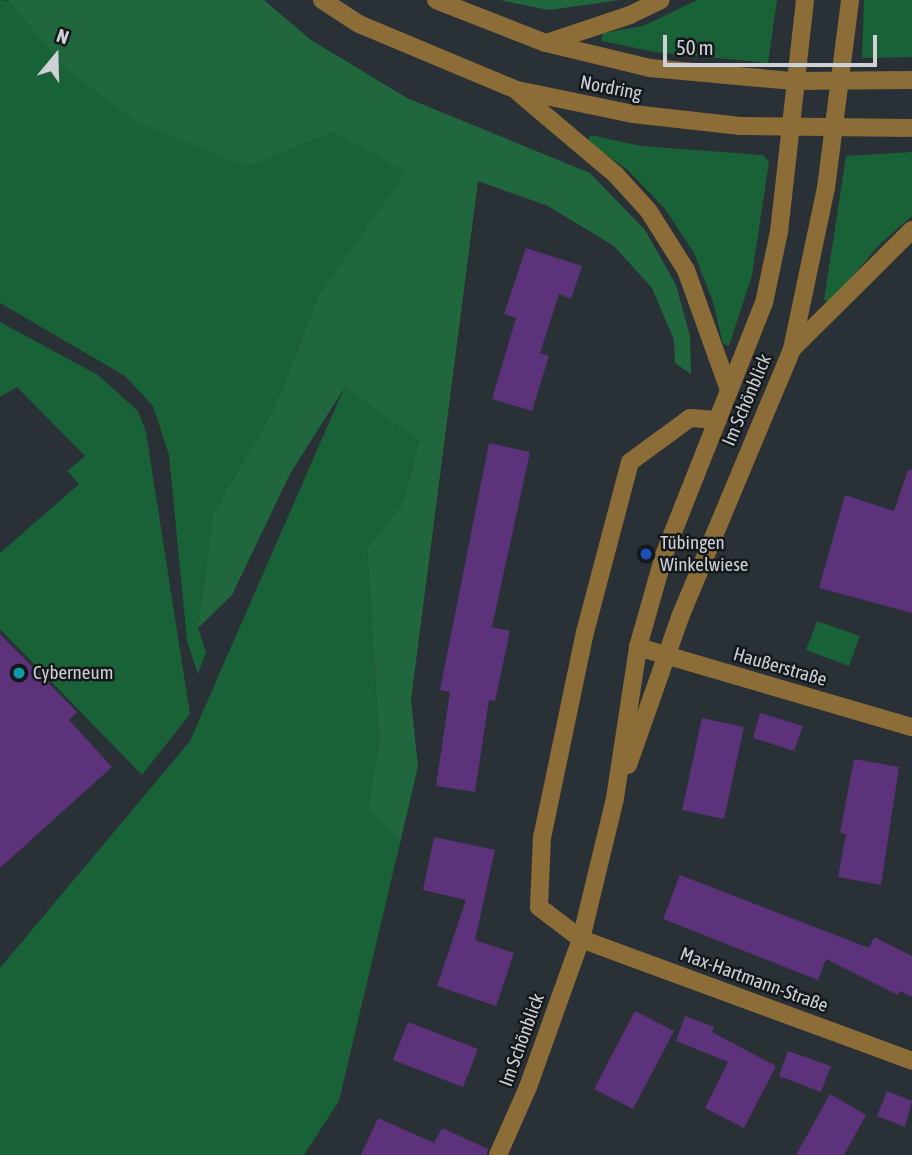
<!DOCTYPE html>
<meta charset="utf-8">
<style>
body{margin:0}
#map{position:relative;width:912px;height:1155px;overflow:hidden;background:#293036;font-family:"Asap Condensed",sans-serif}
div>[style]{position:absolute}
.green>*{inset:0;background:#196137}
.forest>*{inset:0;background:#21673d}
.building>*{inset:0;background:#5c327a}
.minor>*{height:18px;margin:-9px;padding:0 9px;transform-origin:9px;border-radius:9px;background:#8c6d37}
.dots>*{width:19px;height:19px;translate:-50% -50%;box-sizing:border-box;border:4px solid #15181b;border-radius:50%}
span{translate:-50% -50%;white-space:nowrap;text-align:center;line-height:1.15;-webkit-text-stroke:5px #15181b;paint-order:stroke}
.street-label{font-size:19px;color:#cdd1d6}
.poi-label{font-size:19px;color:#cdd1d6}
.left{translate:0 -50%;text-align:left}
.north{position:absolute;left:21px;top:21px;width:70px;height:70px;-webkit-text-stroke:5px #15181b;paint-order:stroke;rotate:19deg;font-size:19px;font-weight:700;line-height:28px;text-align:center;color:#cdd1d6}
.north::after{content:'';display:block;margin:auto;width:24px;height:32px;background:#cdd1d6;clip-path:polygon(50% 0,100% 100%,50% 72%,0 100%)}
.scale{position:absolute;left:663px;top:35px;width:214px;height:32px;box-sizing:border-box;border:4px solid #cdd1d6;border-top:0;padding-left:9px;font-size:21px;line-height:24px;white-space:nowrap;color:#cdd1d6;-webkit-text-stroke:5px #15181b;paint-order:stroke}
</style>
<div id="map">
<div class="green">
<i style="clip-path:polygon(0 0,10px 1px,66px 69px,248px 167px,333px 132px,407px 172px,318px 296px,274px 409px,213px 513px,198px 628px,206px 652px,198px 674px,187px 641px,169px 455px,153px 406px,125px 376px,0 303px)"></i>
<i style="clip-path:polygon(697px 0,777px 0,768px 63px,654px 52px,601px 41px,603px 33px,643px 26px)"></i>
<i style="clip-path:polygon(864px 0,912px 0,912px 57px,862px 58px)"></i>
<i style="clip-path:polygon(590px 135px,641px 146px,763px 155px,769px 162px,752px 275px,729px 346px,723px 344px,713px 302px,694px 253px,665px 209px,628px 170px,588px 142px)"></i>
<i style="clip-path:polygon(912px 152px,912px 216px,880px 244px,830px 303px,824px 300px,846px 156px)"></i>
<i style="clip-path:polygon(0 322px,98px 375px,138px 411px,146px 432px,190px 714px,142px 775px,0 629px,0 553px,79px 484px,67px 471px,85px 456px,17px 387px,0 397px)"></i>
<i style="clip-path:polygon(345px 386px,419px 441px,403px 504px,367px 548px,379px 741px,368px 808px,400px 843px,339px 1101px,304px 1155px,0 1155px,0 968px,190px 741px)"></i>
<i style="clip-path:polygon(817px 621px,860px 636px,849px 666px,806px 650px)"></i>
</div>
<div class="forest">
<i style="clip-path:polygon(8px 0,264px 0,311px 40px,407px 98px,590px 173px,645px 230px,676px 285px,690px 336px,691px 374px,675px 363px,674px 340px,652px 288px,614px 246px,548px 206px,478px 181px,411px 700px,418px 766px,400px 843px,368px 808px,379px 741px,367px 548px,403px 504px,419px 441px,345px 387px,290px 474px,232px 595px,198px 628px,213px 513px,274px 409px,318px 296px,406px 172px,333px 132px,248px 167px,136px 122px,66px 69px)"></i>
<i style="clip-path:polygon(500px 0,620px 0,549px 10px)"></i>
</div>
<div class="building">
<i style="clip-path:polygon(526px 248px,582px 266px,571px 299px,559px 294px,540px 353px,549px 356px,532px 411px,492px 399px,516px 318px,504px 314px)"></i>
<i style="clip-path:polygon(489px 443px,530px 452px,492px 627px,510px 631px,495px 701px,489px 700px,475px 792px,436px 786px,450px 692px,440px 690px)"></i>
<i style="clip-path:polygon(908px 470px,912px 470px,912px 613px,819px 588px,845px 495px,894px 511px)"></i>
<i style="clip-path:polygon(0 634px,77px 712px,69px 720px,112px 767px,0 868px)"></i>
<i style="clip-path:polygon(760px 713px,803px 726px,794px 751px,753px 738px)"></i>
<i style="clip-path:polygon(702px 718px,744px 727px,724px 819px,682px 810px)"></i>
<i style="clip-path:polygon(854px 759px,899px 767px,881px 885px,838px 877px,846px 834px,840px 833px)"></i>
<i style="clip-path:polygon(434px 837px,495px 850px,475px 940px,514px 953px,496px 1006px,437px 986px,466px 900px,423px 890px)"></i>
<i style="clip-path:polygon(680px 875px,869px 948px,874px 937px,912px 956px,912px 997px,900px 991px,898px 995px,826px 959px,818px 980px,663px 919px)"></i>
<i style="clip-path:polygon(635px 1011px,674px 1031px,633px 1109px,594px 1089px)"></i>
<i style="clip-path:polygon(685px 1016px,714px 1027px,712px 1032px,776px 1066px,744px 1128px,705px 1108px,728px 1062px,676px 1041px)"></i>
<i style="clip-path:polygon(408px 1022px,478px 1049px,463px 1087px,393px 1060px)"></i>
<i style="clip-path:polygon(788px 1051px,831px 1066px,821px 1092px,779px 1076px)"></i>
<i style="clip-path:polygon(887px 1091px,912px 1101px,905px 1127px,877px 1116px)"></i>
<i style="clip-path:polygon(830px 1094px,866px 1115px,844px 1155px,796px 1155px)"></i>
<i style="clip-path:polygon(378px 1118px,434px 1143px,442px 1128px,488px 1149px,487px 1155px,361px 1155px)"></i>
</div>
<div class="minor">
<i style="left:322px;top:0;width:44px;rotate:33deg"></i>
<i style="left:359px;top:24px;width:171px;rotate:22.7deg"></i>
<i style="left:517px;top:90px;width:118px;rotate:11.7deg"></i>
<i style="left:633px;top:114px;width:108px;rotate:6.4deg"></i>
<i style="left:740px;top:126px;width:172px;rotate:0.7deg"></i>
<i style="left:436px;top:0;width:118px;rotate:21.4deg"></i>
<i style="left:546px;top:43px;width:107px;rotate:13.5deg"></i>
<i style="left:650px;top:68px;width:145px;rotate:5.2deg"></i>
<i style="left:794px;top:81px;width:118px;rotate:-0.5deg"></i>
<i style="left:546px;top:43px;width:89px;rotate:-18.4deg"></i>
<i style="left:630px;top:15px;width:34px;rotate:-26deg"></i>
<i style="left:519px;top:93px;width:127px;rotate:40.2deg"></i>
<i style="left:616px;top:175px;width:47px;rotate:47.6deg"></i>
<i style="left:648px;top:210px;width:71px;rotate:57.7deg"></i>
<i style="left:686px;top:270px;width:127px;rotate:70.3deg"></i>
<i style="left:792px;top:349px;width:169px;rotate:-44.8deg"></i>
<i style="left:718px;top:420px;width:28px;rotate:-176deg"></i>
<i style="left:690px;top:418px;width:74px;rotate:143.7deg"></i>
<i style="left:630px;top:462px;width:176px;rotate:104.8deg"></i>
<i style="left:585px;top:632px;width:209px;rotate:101.8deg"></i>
<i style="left:542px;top:837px;width:70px;rotate:92.5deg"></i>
<i style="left:539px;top:907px;width:53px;rotate:37.3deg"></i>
<i style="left:581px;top:939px;width:353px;rotate:20.2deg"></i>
<i style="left:638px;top:647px;width:285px;rotate:16.3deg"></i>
<i style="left:628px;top:765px;width:157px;rotate:-70.6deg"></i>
<i style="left:680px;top:617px;width:290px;rotate:-67.3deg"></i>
<i style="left:792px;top:349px;width:165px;rotate:-78.1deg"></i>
<i style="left:826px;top:188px;width:190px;rotate:-82.7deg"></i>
<i style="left:498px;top:1155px;width:74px;rotate:-66.2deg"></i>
<i style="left:528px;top:1087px;width:157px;rotate:-70.3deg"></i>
<i style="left:581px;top:939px;width:145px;rotate:-76.4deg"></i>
<i style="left:615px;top:798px;width:153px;rotate:-81.3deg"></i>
<i style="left:638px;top:647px;width:96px;rotate:-74.2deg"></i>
<i style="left:664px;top:555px;width:271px;rotate:-68.4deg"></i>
<i style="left:764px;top:303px;width:73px;rotate:-78.1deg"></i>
<i style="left:779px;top:232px;width:233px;rotate:-83.6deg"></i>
</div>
<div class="dots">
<i style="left:646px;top:554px;background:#1a4fb4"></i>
<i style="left:19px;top:673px;background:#0f9aa8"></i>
</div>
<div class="street-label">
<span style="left:611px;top:88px;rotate:11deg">Nordring</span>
<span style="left:747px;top:400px;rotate:-67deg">Im Schönblick</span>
<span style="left:780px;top:667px;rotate:16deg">Haußerstraße</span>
<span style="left:754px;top:980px;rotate:20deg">Max-Hartmann-Straße</span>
<span style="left:522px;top:1040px;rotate:-70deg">Im Schönblick</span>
</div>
<div class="poi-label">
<span class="left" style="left:660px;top:554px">Tübingen<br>Winkelwiese</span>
<span class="left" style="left:33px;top:673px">Cyberneum</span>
</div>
<div class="north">N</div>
<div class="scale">50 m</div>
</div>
